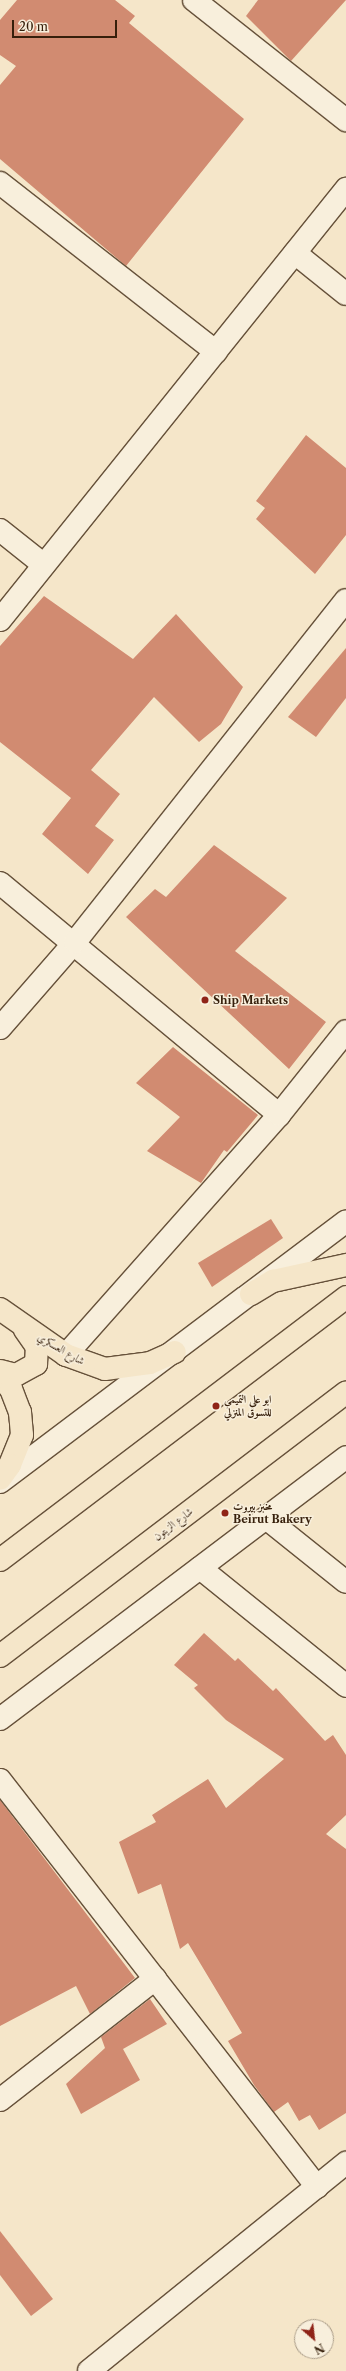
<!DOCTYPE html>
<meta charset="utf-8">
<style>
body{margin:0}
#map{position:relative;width:346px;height:2371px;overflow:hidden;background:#f5e6c9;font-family:"Libre Caslon Text",Amiri,serif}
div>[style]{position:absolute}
.building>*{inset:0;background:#d18b71}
.roads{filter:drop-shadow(1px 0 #66513a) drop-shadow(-1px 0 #66513a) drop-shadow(0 1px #66513a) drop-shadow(0 -1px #66513a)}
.minor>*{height:22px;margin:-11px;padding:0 11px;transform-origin:11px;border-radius:11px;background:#f8efdc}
.major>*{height:22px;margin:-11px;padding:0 11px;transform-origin:11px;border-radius:11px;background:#f5e6c9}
.dots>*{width:11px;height:11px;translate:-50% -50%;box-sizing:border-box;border:2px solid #f8efdc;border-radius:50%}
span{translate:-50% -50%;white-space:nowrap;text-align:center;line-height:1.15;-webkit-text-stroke:3px #f8efdc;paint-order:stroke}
.poi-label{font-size:11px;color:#361f0b;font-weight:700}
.left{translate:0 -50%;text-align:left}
.street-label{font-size:11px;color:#361f0b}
.north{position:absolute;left:294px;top:2319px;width:40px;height:40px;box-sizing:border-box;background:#f8efdc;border:1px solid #aa9c88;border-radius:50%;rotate:152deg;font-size:11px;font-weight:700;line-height:16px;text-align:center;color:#361f0b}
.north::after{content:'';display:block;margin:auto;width:14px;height:18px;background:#8f2418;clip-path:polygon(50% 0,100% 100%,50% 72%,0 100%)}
.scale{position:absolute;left:12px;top:20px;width:105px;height:18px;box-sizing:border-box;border:2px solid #361f0b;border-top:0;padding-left:5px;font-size:12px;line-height:14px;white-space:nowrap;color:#361f0b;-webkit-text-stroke:3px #f8efdc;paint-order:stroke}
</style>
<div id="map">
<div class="building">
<i style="clip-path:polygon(17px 0,115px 0,135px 16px,129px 23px,244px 119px,126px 266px,0 159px,0 85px,16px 66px,0 55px,0 20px)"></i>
<i style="clip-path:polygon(258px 0,346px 0,291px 61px,246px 16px)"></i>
<i style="clip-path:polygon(306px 435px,346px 468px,346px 535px,315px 574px,256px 519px,265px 508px,256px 501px)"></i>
<i style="clip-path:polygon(44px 596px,133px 659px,176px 614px,243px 687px,221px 724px,199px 742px,154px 697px,91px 770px,120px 794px,95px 826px,114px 840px,88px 874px,42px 834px,71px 798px,0 742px,0 646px)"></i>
<i style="clip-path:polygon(346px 648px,346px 698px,316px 737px,288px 717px)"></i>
<i style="clip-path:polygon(214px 845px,287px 898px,235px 951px,326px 1022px,289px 1069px,126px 917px,155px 889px,166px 897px)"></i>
<i style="clip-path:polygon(173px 1047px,258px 1115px,227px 1152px,224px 1150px,201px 1183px,147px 1151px,180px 1117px,136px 1083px)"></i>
<i style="clip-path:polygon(271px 1219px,283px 1238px,212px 1287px,198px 1263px)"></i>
<i style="clip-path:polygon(204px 1633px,235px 1661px,238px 1658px,273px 1691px,276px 1688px,325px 1741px,333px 1735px,346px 1755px,346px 1815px,326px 1834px,346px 1849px,346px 2113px,319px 2130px,310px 2115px,299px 2121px,288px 2102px,274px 2112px,254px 2085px,228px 2041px,242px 2033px,188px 1943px,180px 1949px,161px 1884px,138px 1894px,119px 1842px,156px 1822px,152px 1815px,208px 1779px,226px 1808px,284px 1759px,226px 1720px,194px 1688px,198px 1685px,174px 1665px)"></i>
<i style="clip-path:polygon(0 1800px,135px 1978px,90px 2014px,76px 1986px,0 2026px)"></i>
<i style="clip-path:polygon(150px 1999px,167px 2024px,123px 2049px,140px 2080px,81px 2114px,66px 2084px,105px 2048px,101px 2037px)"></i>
<i style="clip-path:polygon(0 2231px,53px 2299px,31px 2316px,0 2275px)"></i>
</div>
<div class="roads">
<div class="minor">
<i style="left:194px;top:0;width:194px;rotate:38.3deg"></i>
<i style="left:0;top:183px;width:274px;rotate:38deg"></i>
<i style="left:295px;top:253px;width:65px;rotate:38.8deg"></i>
<i style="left:0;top:530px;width:56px;rotate:38.5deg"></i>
<i style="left:0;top:620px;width:553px;rotate:-51.24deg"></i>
<i style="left:0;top:883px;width:363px;rotate:39.7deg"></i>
<i style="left:279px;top:1115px;width:321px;rotate:131.6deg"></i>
<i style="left:0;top:1028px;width:114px;rotate:-48.9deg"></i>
<i style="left:75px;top:942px;width:436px;rotate:-51.6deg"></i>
<i style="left:279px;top:1115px;width:107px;rotate:-51.4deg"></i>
<i style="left:0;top:1482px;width:433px;rotate:-37deg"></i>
<i style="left:266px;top:1518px;width:102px;rotate:38.7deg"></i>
<i style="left:200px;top:1568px;width:188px;rotate:38.9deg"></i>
<i style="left:0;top:1719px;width:434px;rotate:-37.1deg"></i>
<i style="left:0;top:1780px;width:516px;rotate:52.09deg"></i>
<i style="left:0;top:2100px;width:197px;rotate:-38deg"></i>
<i style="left:89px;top:2371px;width:331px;rotate:-39deg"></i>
</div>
<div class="major">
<i style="left:251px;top:1294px;width:26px;rotate:-31deg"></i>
<i style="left:273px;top:1281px;width:75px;rotate:-12.4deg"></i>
<i style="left:0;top:1309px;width:80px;rotate:34.9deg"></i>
<i style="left:66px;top:1355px;width:41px;rotate:19.7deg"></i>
<i style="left:105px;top:1369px;width:45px;rotate:-7.6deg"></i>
<i style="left:150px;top:1363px;width:27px;rotate:-24deg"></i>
<i style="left:0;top:1371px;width:16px;rotate:14deg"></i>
<i style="left:16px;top:1375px;width:23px;rotate:-29deg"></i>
<i style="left:36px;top:1364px;width:17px;rotate:-87deg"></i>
<i style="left:37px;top:1347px;width:21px;rotate:-125deg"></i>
<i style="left:0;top:1377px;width:16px;rotate:47deg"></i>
<i style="left:11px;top:1389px;width:25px;rotate:69deg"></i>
<i style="left:20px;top:1412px;width:23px;rotate:85deg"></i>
<i style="left:22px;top:1435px;width:32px;rotate:112deg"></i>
<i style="left:10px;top:1465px;width:17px;rotate:126deg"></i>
<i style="left:0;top:1560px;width:435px;rotate:-37.2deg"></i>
<i style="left:0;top:1656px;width:435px;rotate:-37.3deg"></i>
</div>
</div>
<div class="dots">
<i style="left:205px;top:1000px;background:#8f2418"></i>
<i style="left:216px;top:1406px;background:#8f2418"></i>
<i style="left:225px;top:1513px;background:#8f2418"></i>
</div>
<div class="poi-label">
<span class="left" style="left:213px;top:1000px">Ship Markets</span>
<span class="left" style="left:224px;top:1406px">ابو علي التميمي<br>للتسوق المنزلي</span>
<span class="left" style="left:233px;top:1513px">مخبز بيروت<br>Beirut Bakery</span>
</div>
<div class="street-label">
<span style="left:61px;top:1349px;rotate:30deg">شارع العسكري</span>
<span style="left:173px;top:1524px;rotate:-37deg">شارع الزيتون</span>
</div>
<div class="north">N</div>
<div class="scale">20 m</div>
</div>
